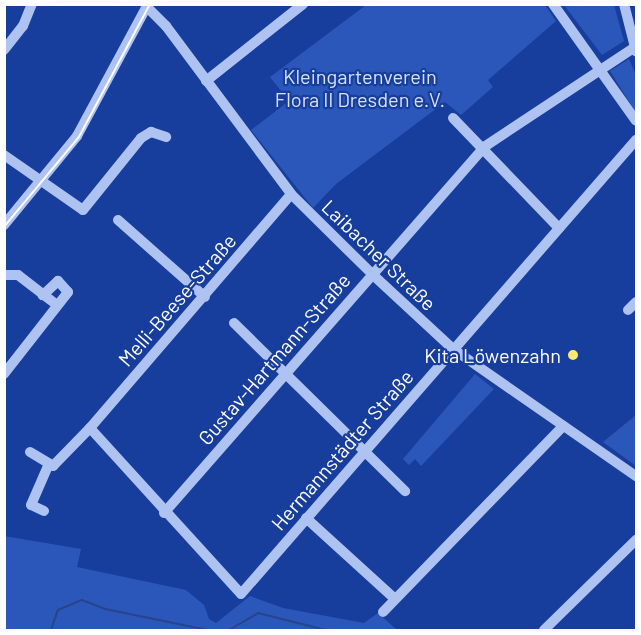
<!DOCTYPE html>
<meta charset="utf-8">
<style>
body{margin:0}
#map{position:relative;width:641px;height:635px;overflow:hidden;background:#173e9d;font-family:Barlow,sans-serif}
div>[style]{position:absolute}
.green>*{inset:0;background:#2b57ba}
.stream>*{height:2px;margin:-1px;padding:0 1px;transform-origin:1px;border-radius:1px;background:#27448c}
.minor>*{height:10px;margin:-5px;padding:0 5px;transform-origin:5px;border-radius:5px;background:#aec3f2}
.tram>*{height:1.5px;margin:-0.75px;padding:0 0.75px;transform-origin:0.75px;border-radius:0.75px;background:#fff}
.dots>*{width:16px;height:16px;translate:-50% -50%;box-sizing:border-box;border:3px solid #173e9d;border-radius:50%}
span{translate:-50% -50%;white-space:nowrap;text-align:center;line-height:1.15;-webkit-text-stroke:4.5px #173e9d;paint-order:stroke}
.park-label{font-size:20px;color:#d6e2fd}
.street-label{font-size:20px;color:#fff}
.poi-label{font-size:20px;color:#fff}
.right{translate:-100% -50%;text-align:right}
.frame{position:absolute;inset:0;border:6px solid #fff;pointer-events:none}
</style>
<div id="map">
<div class="green">
<i style="clip-path:polygon(366px 5px,545px 5px,556px 21px,488px 80px,493px 87px,461px 115px,445px 102px,336px 184px,313px 208px,251px 130px,289px 101px,270px 77px)"></i>
<i style="clip-path:polygon(564px 5px,614px 5px,624px 41px,602px 55px)"></i>
<i style="clip-path:polygon(629px 59px,636px 75px,636px 113px,610px 71px)"></i>
<i style="clip-path:polygon(475px 374px,494px 389px,421px 466px,415px 459px,409px 465px,403px 459px)"></i>
<i style="clip-path:polygon(636px 415px,636px 466px,603px 442px)"></i>
<i style="clip-path:polygon(4px 536px,81px 549px,77px 567px,186px 590px,204px 605px,209px 619px,216px 623px,250px 596px,283px 608px,364px 623px,378px 613px,397px 630px,5px 630px)"></i>
</div>
<div class="stream">
<i style="left:51px;top:630px;width:21px;rotate:-71deg"></i>
<i style="left:58px;top:610px;width:26px;rotate:-23deg"></i>
<i style="left:82px;top:600px;width:25px;rotate:21deg"></i>
<i style="left:105px;top:609px;width:105px;rotate:11.5deg"></i>
<i style="left:229px;top:630px;width:34px;rotate:-30deg"></i>
<i style="left:258px;top:613px;width:70px;rotate:14deg"></i>
</div>
<div class="minor">
<i style="left:553px;top:4px;width:143px;rotate:54.6deg"></i>
<i style="left:624px;top:4px;width:49px;rotate:75.7deg"></i>
<i style="left:147px;top:7px;width:27px;rotate:45deg"></i>
<i style="left:166px;top:26px;width:209px;rotate:53.3deg"></i>
<i style="left:291px;top:194px;width:114px;rotate:44.6deg"></i>
<i style="left:372px;top:274px;width:110px;rotate:42.8deg"></i>
<i style="left:453px;top:349px;width:223px;rotate:34.8deg"></i>
<i style="left:4px;top:50px;width:31px;rotate:-52deg"></i>
<i style="left:23px;top:26px;width:24px;rotate:-68deg"></i>
<i style="left:206px;top:81px;width:124px;rotate:-38.4deg"></i>
<i style="left:453px;top:118px;width:153px;rotate:46.1deg"></i>
<i style="left:4px;top:155px;width:96px;rotate:34.8deg"></i>
<i style="left:83px;top:210px;width:92px;rotate:-51.1deg"></i>
<i style="left:141px;top:138px;width:12px;rotate:-31deg"></i>
<i style="left:151px;top:132px;width:16px;rotate:18deg"></i>
<i style="left:118px;top:220px;width:116px;rotate:41.5deg"></i>
<i style="left:4px;top:225px;width:115px;rotate:-50.6deg"></i>
<i style="left:77px;top:136px;width:150px;rotate:-61.7deg"></i>
<i style="left:4px;top:275px;width:14px"></i>
<i style="left:18px;top:275px;width:49px;rotate:37.6deg"></i>
<i style="left:628px;top:310px;width:11px;rotate:-45deg"></i>
<i style="left:234px;top:323px;width:240px;rotate:44.5deg"></i>
<i style="left:4px;top:374px;width:104px;rotate:-52deg"></i>
<i style="left:68px;top:292px;width:15px;rotate:-132deg"></i>
<i style="left:58px;top:281px;width:21px;rotate:137deg"></i>
<i style="left:90px;top:428px;width:308px;rotate:-49.3deg"></i>
<i style="left:30px;top:452px;width:27px;rotate:31deg"></i>
<i style="left:53px;top:466px;width:53px;rotate:-45.8deg"></i>
<i style="left:90px;top:428px;width:224px;rotate:47.7deg"></i>
<i style="left:241px;top:594px;width:602px;rotate:-48.98deg"></i>
<i style="left:44px;top:511px;width:14px;rotate:-155deg"></i>
<i style="left:31px;top:505px;width:43px;rotate:-66.4deg"></i>
<i style="left:164px;top:513px;width:486px;rotate:-48.8deg"></i>
<i style="left:484px;top:147px;width:181px;rotate:-33.5deg"></i>
<i style="left:306px;top:518px;width:120px;rotate:42.3deg"></i>
<i style="left:383px;top:612px;width:259px;rotate:-45.9deg"></i>
<i style="left:544px;top:630px;width:129px;rotate:-44.4deg"></i>
</div>
<div class="tram">
<i style="left:4px;top:227px;width:117px;rotate:-50.2deg"></i>
<i style="left:79px;top:137px;width:151px;rotate:-61.9deg"></i>
</div>
<div class="dots">
<i style="left:573px;top:355px;background:#ffea70"></i>
</div>
<div class="park-label">
<span style="left:360px;top:88px">Kleingartenverein<br>Flora II Dresden e.V.</span>
</div>
<div class="street-label">
<span style="left:379px;top:255px;rotate:44deg">Laibacher Straße</span>
<span style="left:177px;top:300px;rotate:-49deg">Melli-Beese-Straße</span>
<span style="left:274px;top:359px;rotate:-49deg">Gustav-Hartmann-Straße</span>
<span style="left:342px;top:450px;rotate:-49deg">Hermannstädter Straße</span>
</div>
<div class="poi-label">
<span class="right" style="left:561px;top:355px">Kita Löwenzahn</span>
</div>
<div class="frame"></div>
</div>
